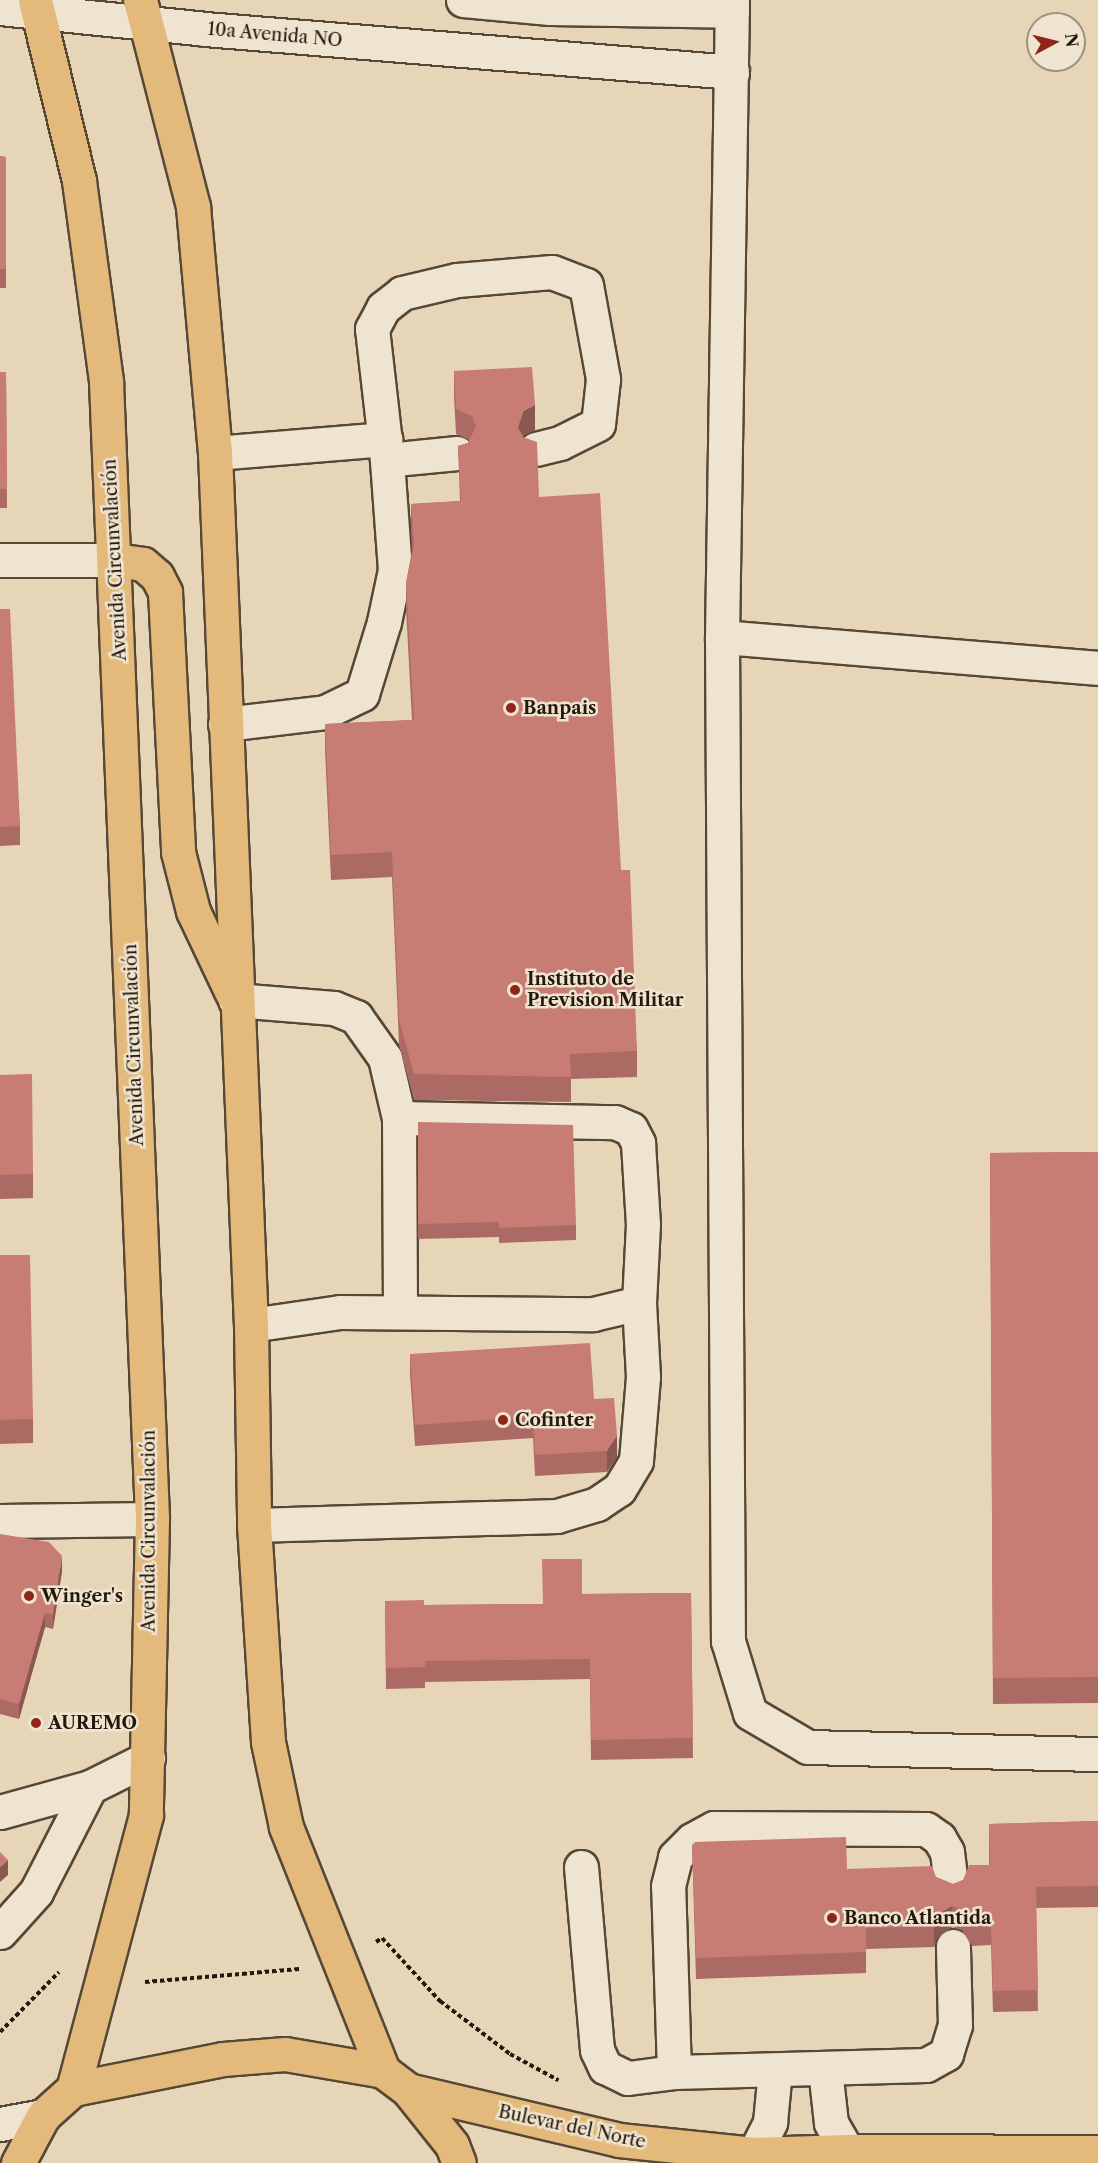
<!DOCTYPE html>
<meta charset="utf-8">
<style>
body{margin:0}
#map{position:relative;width:1098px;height:2163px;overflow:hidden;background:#e7d5b7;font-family:"Libre Caslon Text",serif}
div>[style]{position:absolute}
.path>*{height:4px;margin-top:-2px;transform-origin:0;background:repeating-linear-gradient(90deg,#25180c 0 4.5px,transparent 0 7.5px)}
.roads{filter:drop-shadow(2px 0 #564737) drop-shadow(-2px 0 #564737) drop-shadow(0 2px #564737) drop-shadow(0 -2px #564737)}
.minor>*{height:33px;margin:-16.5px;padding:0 16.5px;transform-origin:16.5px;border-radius:16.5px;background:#efe4d0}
.highway>*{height:33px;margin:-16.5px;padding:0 16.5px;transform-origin:16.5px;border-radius:16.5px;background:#e4ba7c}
.wall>*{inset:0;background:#ab6b64}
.shaded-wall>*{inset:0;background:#8b5751}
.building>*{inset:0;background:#c77c74}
.dots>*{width:16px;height:16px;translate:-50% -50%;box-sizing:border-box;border:3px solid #efe4d0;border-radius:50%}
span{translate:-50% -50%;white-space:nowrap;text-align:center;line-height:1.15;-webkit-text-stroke:5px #efe4d0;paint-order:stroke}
.street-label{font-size:18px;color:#25180c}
.poi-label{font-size:18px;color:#25180c;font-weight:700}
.left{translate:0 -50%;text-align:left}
.north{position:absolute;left:1026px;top:12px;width:60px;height:60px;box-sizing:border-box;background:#efe4d0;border:2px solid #9e9282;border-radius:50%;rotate:83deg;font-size:16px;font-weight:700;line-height:24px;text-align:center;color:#25180c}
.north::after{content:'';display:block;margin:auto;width:21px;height:27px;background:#8f2418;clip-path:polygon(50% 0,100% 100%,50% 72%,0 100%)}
</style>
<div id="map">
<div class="path">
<i style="left:376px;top:1942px;width:7px;rotate:-34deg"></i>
<i style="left:382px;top:1938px;width:86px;rotate:47.4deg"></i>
<i style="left:440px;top:2001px;width:88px;rotate:37.1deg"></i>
<i style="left:510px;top:2054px;width:55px;rotate:28.4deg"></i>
<i style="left:145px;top:1982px;width:155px;rotate:-4.8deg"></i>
<i style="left:0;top:2032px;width:84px;rotate:-45.5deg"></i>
</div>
<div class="roads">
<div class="minor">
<i style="left:463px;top:0;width:87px;rotate:5.3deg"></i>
<i style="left:550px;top:8px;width:182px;rotate:0.9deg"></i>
<i style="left:732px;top:0;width:637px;rotate:90.9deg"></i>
<i style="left:722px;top:637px;width:1004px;rotate:89.66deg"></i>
<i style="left:728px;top:1641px;width:75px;rotate:73deg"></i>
<i style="left:750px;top:1713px;width:67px;rotate:30.4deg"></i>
<i style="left:808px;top:1747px;width:290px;rotate:1.4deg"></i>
<i style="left:0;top:8px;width:206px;rotate:5.8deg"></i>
<i style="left:205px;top:29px;width:529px;rotate:4.66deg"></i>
<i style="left:215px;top:453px;width:171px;rotate:-4.7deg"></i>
<i style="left:457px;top:453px;width:70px;rotate:174.3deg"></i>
<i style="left:387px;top:460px;width:132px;rotate:-96.5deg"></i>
<i style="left:372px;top:329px;width:24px;rotate:-62deg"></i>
<i style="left:383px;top:308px;width:24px;rotate:-38deg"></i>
<i style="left:402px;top:293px;width:57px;rotate:-13.3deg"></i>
<i style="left:457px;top:280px;width:95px;rotate:-4.8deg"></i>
<i style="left:552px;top:272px;width:36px;rotate:21deg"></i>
<i style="left:586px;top:285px;width:96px;rotate:79.7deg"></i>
<i style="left:603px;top:379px;width:45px;rotate:96.3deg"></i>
<i style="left:598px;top:424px;width:42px;rotate:153.4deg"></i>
<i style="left:560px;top:443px;width:25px;rotate:166deg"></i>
<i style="left:0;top:560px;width:115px"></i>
<i style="left:722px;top:637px;width:377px;rotate:4.7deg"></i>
<i style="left:225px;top:724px;width:101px;rotate:-6.8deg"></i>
<i style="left:325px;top:712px;width:41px;rotate:-25.9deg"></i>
<i style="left:362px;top:694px;width:75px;rotate:-73deg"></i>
<i style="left:384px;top:622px;width:53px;rotate:-78.1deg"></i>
<i style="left:395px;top:570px;width:110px;rotate:-94.2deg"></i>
<i style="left:235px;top:1000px;width:99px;rotate:4.6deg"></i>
<i style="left:334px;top:1008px;width:24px;rotate:22deg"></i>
<i style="left:356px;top:1017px;width:50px;rotate:54.7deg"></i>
<i style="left:385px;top:1058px;width:62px;rotate:76.9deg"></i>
<i style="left:399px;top:1118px;width:194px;rotate:89.7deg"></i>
<i style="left:399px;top:1118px;width:216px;rotate:1.1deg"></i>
<i style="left:615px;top:1122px;width:17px;rotate:24deg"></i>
<i style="left:631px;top:1129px;width:16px;rotate:63deg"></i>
<i style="left:638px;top:1143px;width:81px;rotate:86.5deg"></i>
<i style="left:643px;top:1224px;width:79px;rotate:92.9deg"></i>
<i style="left:251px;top:1325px;width:90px;rotate:-8.3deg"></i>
<i style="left:340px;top:1312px;width:253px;rotate:0.5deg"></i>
<i style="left:593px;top:1314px;width:47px;rotate:-13.4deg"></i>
<i style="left:639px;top:1303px;width:74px;rotate:86.9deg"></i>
<i style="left:643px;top:1377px;width:84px;rotate:94.8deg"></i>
<i style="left:636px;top:1461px;width:33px;rotate:121deg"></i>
<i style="left:619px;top:1489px;width:27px;rotate:146deg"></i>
<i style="left:597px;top:1504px;width:42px;rotate:163.3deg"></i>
<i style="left:557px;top:1516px;width:303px;rotate:178.3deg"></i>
<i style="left:0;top:1521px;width:152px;rotate:-0.8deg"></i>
<i style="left:0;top:1812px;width:93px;rotate:-15.5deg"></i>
<i style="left:90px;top:1787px;width:65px;rotate:-26.6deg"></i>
<i style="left:581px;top:1867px;width:184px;rotate:85deg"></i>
<i style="left:597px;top:2050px;width:19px;rotate:65deg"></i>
<i style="left:605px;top:2067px;width:25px;rotate:26deg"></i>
<i style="left:628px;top:2078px;width:46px;rotate:-7.4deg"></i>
<i style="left:674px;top:2072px;width:252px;rotate:-1.6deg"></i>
<i style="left:926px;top:2065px;width:23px;rotate:-29deg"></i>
<i style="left:946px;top:2054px;width:30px;rotate:-73deg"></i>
<i style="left:955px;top:2025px;width:79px;rotate:-91.5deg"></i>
<i style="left:0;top:1932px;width:54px;rotate:-48deg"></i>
<i style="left:36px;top:1892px;width:118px;rotate:-62.8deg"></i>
<i style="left:825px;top:2069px;width:54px;rotate:83.7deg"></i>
<i style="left:831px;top:2123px;width:32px;rotate:60deg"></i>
<i style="left:674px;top:2072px;width:186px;rotate:-91.8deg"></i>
<i style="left:668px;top:1886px;width:30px;rotate:-76deg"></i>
<i style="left:675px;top:1857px;width:24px;rotate:-45deg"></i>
<i style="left:692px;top:1840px;width:25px;rotate:-29deg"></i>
<i style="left:714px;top:1828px;width:212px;rotate:0.3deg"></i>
<i style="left:926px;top:1829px;width:16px;rotate:35deg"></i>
<i style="left:939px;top:1838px;width:16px;rotate:60deg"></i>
<i style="left:947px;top:1852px;width:34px;rotate:83deg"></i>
<i style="left:0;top:2124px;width:44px;rotate:-10.5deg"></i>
<i style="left:754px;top:2154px;width:36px;rotate:-63deg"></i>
<i style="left:770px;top:2122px;width:52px;rotate:-84.5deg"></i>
</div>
<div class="highway">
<i style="left:35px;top:0;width:186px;rotate:76.3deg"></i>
<i style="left:79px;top:181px;width:203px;rotate:82.3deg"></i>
<i style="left:106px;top:382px;width:1138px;rotate:87.68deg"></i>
<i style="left:152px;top:1519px;width:296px;rotate:91.2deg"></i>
<i style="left:146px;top:1815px;width:284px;rotate:104.9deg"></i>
<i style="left:140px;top:0;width:214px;rotate:75.6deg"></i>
<i style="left:193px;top:207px;width:247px;rotate:84.9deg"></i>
<i style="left:215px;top:453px;width:873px;rotate:87.64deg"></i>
<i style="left:251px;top:1325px;width:200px;rotate:89.1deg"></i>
<i style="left:254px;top:1525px;width:217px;rotate:86.3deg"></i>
<i style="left:268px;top:1742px;width:87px;rotate:78deg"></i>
<i style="left:286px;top:1827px;width:263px;rotate:68.3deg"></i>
<i style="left:115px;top:560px;width:28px;rotate:8deg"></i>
<i style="left:143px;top:564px;width:18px;rotate:41deg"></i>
<i style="left:157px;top:576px;width:18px;rotate:63deg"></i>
<i style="left:165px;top:592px;width:260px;rotate:87.1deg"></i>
<i style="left:178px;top:852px;width:61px;rotate:75.7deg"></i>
<i style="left:193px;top:911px;width:91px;rotate:64.6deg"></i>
<i style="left:408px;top:2090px;width:217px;rotate:13.3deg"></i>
<i style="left:619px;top:2140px;width:136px;rotate:5.9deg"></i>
<i style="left:754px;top:2154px;width:93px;rotate:-1.8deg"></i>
<i style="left:847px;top:2151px;width:251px;rotate:0.2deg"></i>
<i style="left:18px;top:2163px;width:53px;rotate:-62deg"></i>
<i style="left:43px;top:2116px;width:40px;rotate:-42deg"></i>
<i style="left:73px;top:2089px;width:153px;rotate:-11.3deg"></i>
<i style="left:223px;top:2059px;width:62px;rotate:-4.6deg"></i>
<i style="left:285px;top:2054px;width:99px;rotate:9.8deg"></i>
<i style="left:383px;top:2071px;width:31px;rotate:37deg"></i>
<i style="left:408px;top:2090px;width:70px;rotate:51.3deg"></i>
<i style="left:452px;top:2145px;width:19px;rotate:69deg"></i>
</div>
</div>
<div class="wall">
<i style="clip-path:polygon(0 156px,6px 157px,6px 288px,0 288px)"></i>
<i style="clip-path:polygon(454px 371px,535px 430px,522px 436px,539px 497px,621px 870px,637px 1051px,637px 1077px,571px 1079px,571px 1102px,414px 1100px,399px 1045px,392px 877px,331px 880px,325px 750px,325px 724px,412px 720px,406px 608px,406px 583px,412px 551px,411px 529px,411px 504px,460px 501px,458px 446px,468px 443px,469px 440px,456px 434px,454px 397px)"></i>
<i style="clip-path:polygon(0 372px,6px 372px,7px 508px,0 508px)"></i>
<i style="clip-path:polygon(0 609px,20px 826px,20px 845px,0 846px)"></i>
<i style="clip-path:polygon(0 1075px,33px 1174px,33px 1198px,0 1199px)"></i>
<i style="clip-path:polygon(418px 1122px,576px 1225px,576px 1240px,499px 1243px,499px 1237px,418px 1239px)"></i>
<i style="clip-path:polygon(1098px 1152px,1098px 1703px,993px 1704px,990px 1153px)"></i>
<i style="clip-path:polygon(0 1255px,33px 1419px,33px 1443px,0 1444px)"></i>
<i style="clip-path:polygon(410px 1354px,594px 1399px,617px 1457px,607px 1472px,535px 1476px,533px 1438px,415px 1446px,410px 1375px)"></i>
<i style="clip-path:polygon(0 1534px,62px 1571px,53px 1629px,45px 1627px,19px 1719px,0 1714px)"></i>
<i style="clip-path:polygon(691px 1593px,693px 1758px,591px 1760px,590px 1679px,425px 1682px,425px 1688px,386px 1689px,385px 1601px,424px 1605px,542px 1604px,582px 1594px)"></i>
<i style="clip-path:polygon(1098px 1821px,1098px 1907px,1036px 1908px,1038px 2011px,993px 2012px,991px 1945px,972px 1946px,962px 1930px,952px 1927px,937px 1937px,934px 1947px,866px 1949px,866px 1973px,696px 1979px,692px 1845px,847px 1869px,936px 1877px,953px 1884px,963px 1880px,989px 1865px,989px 1824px)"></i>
</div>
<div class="shaded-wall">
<i style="clip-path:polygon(535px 405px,535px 430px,523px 436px,518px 428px,523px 411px)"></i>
<i style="clip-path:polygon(617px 1435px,617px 1457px,607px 1472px,607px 1451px)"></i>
<i style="clip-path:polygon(62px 1556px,62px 1571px,53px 1629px,53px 1614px)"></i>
<i style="clip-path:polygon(45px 1613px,45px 1627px,19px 1719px,19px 1704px)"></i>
<i style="clip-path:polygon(8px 1860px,8px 1875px,0 1882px,0 1867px)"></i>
<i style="clip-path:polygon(952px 1906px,952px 1927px,937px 1937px,934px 1947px,934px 1926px,937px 1915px)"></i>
</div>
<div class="building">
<i style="clip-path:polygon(0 156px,6px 157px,6px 269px,0 269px)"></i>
<i style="clip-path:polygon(532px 367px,535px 405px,523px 411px,518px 428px,523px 437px,537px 442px,539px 497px,600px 493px,621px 870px,630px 870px,637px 1051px,570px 1054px,571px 1077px,414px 1074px,399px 1020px,392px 852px,331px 855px,325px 724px,414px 720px,406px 583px,414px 544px,411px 504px,461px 501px,458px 446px,468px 443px,476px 426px,472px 416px,456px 409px,454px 371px)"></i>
<i style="clip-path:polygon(0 372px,6px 372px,7px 489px,0 489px)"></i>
<i style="clip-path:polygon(0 609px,10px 609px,20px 826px,0 827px)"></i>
<i style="clip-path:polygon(32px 1074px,33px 1174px,0 1175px,0 1075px)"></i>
<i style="clip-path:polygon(418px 1122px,573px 1125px,576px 1225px,499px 1228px,499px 1222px,418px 1224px)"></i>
<i style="clip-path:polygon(1098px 1152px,1098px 1677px,993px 1678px,990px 1153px)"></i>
<i style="clip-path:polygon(0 1255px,30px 1255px,33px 1419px,0 1420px)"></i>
<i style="clip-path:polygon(590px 1343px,594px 1399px,614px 1398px,617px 1435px,607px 1451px,535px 1455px,533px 1417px,415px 1425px,410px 1354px)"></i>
<i style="clip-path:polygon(0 1534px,49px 1542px,62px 1556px,53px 1614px,45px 1613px,19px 1704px,0 1699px)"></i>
<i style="clip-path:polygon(542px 1559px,582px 1559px,582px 1594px,691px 1593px,693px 1738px,591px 1740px,590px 1659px,425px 1661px,425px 1667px,386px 1668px,385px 1601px,424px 1600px,424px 1605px,543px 1604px)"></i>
<i style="clip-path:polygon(1098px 1821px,1098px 1886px,1036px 1887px,1038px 1990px,993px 1991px,991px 1924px,972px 1924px,962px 1909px,952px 1906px,937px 1915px,934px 1926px,866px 1928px,866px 1952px,696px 1958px,692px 1845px,695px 1842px,846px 1837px,847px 1869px,932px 1866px,936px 1877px,953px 1884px,963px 1880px,969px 1865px,990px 1865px,989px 1824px)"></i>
<i style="clip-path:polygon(0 1852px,8px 1860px,0 1867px)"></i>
</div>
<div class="dots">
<i style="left:511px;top:708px;background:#8f2418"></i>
<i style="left:515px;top:990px;background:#8f2418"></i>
<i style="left:503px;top:1420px;background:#8f2418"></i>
<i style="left:29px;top:1596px;background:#8f2418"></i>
<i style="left:36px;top:1723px;background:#8f2418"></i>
<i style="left:832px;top:1918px;background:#8f2418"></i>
</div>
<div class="street-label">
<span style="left:275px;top:35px;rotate:5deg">10a Avenida NO</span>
<span style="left:115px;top:560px;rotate:-93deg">Avenida Circunvalación</span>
<span style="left:134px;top:1045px;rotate:-92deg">Avenida Circunvalación</span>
<span style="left:149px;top:1531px;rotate:-90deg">Avenida Circunvalación</span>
<span style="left:572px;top:2127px;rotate:12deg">Bulevar del Norte</span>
</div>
<div class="poi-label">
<span class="left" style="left:523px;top:708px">Banpais</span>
<span class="left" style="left:527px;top:990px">Instituto de<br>Prevision Militar</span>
<span class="left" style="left:515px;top:1420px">Cofinter</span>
<span class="left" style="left:41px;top:1596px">Winger's</span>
<span class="left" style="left:48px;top:1723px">AUREMO</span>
<span class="left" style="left:844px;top:1918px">Banco Atlantida</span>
</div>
<div class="north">N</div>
</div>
